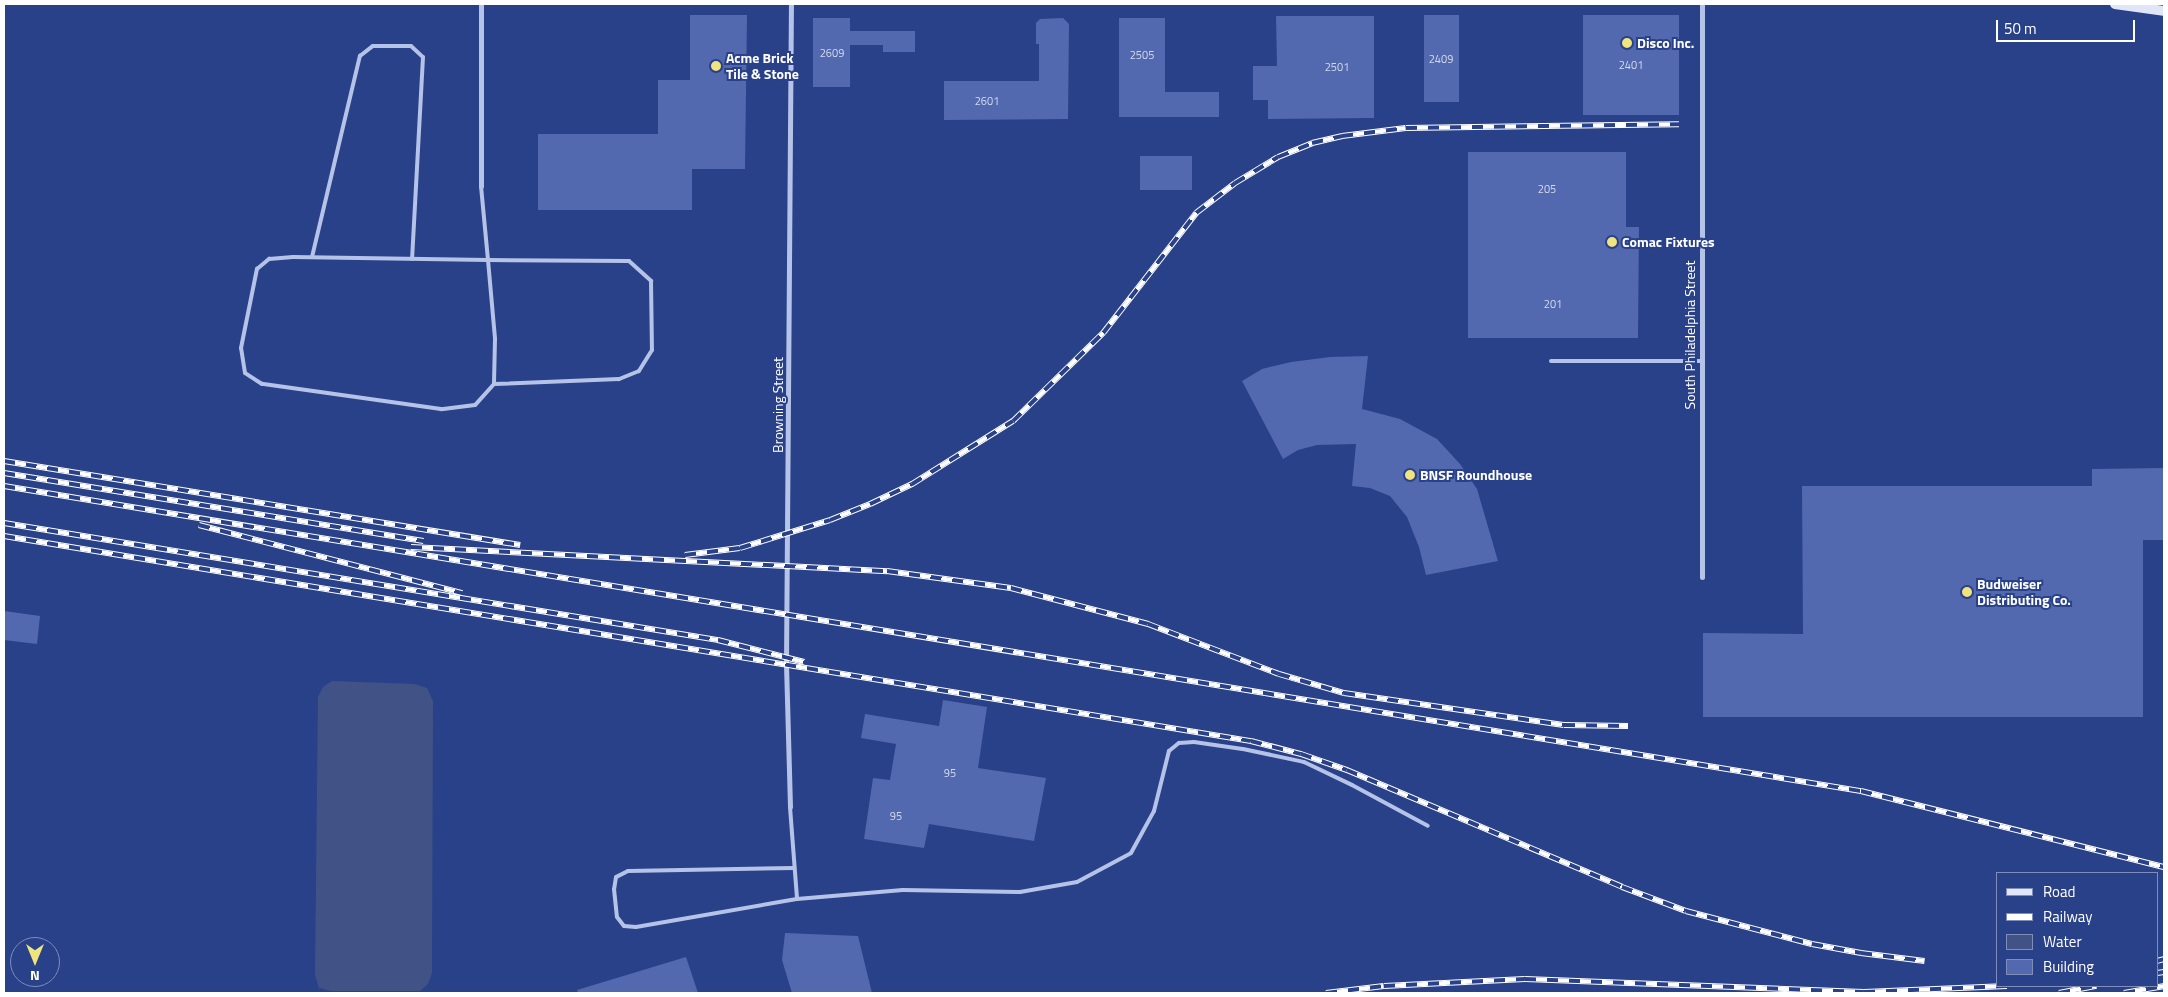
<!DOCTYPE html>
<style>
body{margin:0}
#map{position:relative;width:2168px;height:997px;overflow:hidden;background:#294188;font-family:"Titillium Web",sans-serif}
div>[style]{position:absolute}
.water>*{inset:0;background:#415287}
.building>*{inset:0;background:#5269b0}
.lane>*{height:4px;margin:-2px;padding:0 2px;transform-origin:2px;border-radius:2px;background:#b6c3e8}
.street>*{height:5px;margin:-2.5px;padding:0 2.5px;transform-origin:2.5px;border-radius:2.5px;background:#b6c3e8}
.secondary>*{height:10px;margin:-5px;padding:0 5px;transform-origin:5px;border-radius:5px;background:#e0e6f8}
.rail>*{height:5.5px;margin-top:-2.75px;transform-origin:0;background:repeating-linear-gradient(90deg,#294188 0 11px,#fff 0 22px);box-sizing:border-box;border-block:1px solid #fff}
.dots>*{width:14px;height:14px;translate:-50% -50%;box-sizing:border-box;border:2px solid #294188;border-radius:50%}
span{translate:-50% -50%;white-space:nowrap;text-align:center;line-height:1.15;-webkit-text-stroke:4px #294188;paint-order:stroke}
.number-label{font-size:11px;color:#d4daeb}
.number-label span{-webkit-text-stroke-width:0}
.poi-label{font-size:14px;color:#fff;font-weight:700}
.left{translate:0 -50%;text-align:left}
.street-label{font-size:14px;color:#fff}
.frame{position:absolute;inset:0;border:5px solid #fff;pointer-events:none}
.legend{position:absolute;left:1996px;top:872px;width:162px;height:115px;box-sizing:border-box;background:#294188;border:1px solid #7f8db8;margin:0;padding:6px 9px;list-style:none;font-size:15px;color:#fff}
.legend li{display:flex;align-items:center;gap:10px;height:25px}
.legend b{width:25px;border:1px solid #7f8db8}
.north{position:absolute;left:10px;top:937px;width:50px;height:50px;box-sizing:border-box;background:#294188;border:1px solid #7f8db8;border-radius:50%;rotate:180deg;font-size:14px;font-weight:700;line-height:20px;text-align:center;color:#fff}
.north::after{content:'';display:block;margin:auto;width:18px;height:22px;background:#efe47d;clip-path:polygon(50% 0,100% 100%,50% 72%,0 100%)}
.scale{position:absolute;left:1996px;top:20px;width:139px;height:22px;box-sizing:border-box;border:2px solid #fff;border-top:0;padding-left:6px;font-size:15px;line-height:18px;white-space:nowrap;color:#fff;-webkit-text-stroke:4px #294188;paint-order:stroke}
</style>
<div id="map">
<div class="water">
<i style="clip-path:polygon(332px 681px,415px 684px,427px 688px,433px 701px,432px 973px,428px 984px,420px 991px,331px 991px,319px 988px,315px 975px,318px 697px,323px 687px)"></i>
</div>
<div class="building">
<i style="clip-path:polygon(690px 15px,747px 15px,745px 169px,692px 169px,692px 210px,538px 210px,538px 134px,658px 134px,658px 80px,690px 80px)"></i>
<i style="clip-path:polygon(1424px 15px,1459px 15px,1459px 102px,1424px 102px)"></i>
<i style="clip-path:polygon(1583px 15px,1679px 15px,1679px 115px,1583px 115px)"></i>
<i style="clip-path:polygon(1276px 16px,1374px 16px,1374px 118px,1268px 119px,1268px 100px,1253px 100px,1253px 66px,1277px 66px)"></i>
<i style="clip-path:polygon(813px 18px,850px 18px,850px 31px,915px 31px,915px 52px,883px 52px,883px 45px,850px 45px,850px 87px,813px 87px)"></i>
<i style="clip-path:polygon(1063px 18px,1069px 24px,1068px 119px,944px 120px,944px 81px,1039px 81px,1039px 44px,1036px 44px,1036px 23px,1040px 19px)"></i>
<i style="clip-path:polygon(1119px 18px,1165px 18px,1165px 92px,1219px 92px,1219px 117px,1119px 117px)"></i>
<i style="clip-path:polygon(1468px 152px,1626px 152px,1626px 227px,1639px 227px,1638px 338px,1468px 338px)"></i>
<i style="clip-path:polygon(1140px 156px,1192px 156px,1192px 190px,1140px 190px)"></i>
<i style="clip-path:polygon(1368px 356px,1362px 409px,1400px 419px,1437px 439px,1460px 464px,1477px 489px,1498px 561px,1426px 575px,1419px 547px,1407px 517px,1390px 496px,1370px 488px,1352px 486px,1356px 444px,1317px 445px,1298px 450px,1283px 459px,1242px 381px,1262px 369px,1291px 362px,1330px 357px)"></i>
<i style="clip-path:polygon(2164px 468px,2164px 540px,2143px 540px,2143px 717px,1703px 717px,1703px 633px,1803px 634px,1802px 486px,2092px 486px,2092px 469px)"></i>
<i style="clip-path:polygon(4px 611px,40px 616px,37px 644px,4px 640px)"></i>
<i style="clip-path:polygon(943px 700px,987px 707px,978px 768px,1046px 778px,1034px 841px,929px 824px,924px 848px,864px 839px,873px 778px,890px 780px,896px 744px,861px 738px,865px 714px,939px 726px)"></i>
<i style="clip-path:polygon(785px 933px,858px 936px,872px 993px,792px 993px,782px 960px)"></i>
<i style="clip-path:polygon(686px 957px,698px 993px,578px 993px,577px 990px)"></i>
</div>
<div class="lane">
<i style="left:481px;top:186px;width:74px;rotate:84.6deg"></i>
<i style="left:488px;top:260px;width:79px;rotate:84.9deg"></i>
<i style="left:495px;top:339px;width:45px;rotate:91.3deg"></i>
<i style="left:494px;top:384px;width:28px;rotate:132deg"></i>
<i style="left:475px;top:405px;width:34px;rotate:173deg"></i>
<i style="left:441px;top:409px;width:181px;rotate:-172deg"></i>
<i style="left:262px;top:384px;width:20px;rotate:-147deg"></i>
<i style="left:245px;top:373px;width:25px;rotate:-99deg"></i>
<i style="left:241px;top:348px;width:81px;rotate:-78.6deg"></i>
<i style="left:257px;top:269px;width:16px;rotate:-40deg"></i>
<i style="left:269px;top:259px;width:24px;rotate:-5deg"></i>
<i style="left:293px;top:257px;width:195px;rotate:0.9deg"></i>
<i style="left:488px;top:260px;width:141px;rotate:0.4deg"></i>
<i style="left:629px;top:261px;width:30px;rotate:42deg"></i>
<i style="left:651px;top:281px;width:69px;rotate:89.2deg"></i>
<i style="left:652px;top:350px;width:25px;rotate:122deg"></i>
<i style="left:639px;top:371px;width:22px;rotate:158deg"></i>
<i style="left:619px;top:379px;width:125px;rotate:177.7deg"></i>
<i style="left:312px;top:257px;width:207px;rotate:-76.6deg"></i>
<i style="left:360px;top:56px;width:16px;rotate:-38deg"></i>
<i style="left:373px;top:46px;width:38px"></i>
<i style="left:411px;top:46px;width:16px;rotate:43deg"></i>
<i style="left:423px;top:57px;width:202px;rotate:93.1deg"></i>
<i style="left:1551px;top:361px;width:150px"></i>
<i style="left:790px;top:807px;width:92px;rotate:85.6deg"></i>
<i style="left:797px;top:899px;width:106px;rotate:-4.9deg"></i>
<i style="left:903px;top:890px;width:117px;rotate:1deg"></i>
<i style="left:1020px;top:892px;width:58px;rotate:-10deg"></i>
<i style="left:1077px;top:882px;width:61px;rotate:-28.2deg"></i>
<i style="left:1131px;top:853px;width:48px;rotate:-61.3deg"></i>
<i style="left:1154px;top:811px;width:62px;rotate:-76deg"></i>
<i style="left:1169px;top:751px;width:13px;rotate:-39deg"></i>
<i style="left:1179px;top:743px;width:15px;rotate:-4deg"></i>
<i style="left:1194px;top:742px;width:49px;rotate:8.1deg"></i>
<i style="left:1243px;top:749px;width:62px;rotate:12deg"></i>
<i style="left:1304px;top:762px;width:53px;rotate:25.6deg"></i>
<i style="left:1352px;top:785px;width:86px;rotate:28.3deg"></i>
<i style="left:794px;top:868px;width:166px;rotate:179deg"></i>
<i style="left:628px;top:871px;width:13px;rotate:153deg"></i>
<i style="left:616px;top:877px;width:12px;rotate:99deg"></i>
<i style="left:614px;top:889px;width:28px;rotate:84deg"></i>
<i style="left:617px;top:917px;width:11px;rotate:52deg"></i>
<i style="left:624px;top:926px;width:12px;rotate:5deg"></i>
<i style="left:636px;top:927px;width:163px;rotate:-9.9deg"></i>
</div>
<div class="street">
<i style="left:1702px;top:4px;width:573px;rotate:90deg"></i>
<i style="left:481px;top:186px;width:182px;rotate:-90deg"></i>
<i style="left:790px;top:807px;width:143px;rotate:-91.6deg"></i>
<i style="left:786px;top:664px;width:660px;rotate:-89.57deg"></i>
</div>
<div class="secondary">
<i style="left:2115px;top:4px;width:49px;rotate:8.1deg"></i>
</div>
<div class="rail">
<i style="left:4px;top:461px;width:523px;rotate:9.25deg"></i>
<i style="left:4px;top:473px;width:425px;rotate:9.2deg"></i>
<i style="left:4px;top:486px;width:1882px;rotate:9.33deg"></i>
<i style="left:1861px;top:791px;width:312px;rotate:14.1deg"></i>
<i style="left:4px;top:523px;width:724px;rotate:9.31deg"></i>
<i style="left:718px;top:640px;width:89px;rotate:14.3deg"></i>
<i style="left:199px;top:525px;width:272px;rotate:14.5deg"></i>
<i style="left:4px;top:536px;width:1264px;rotate:9.34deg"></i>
<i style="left:1251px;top:741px;width:52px;rotate:14.6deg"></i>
<i style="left:1301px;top:754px;width:49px;rotate:19.2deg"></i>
<i style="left:1347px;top:770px;width:299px;rotate:23deg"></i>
<i style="left:1622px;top:887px;width:68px;rotate:20.6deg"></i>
<i style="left:1686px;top:911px;width:130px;rotate:14.7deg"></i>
<i style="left:1812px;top:944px;width:50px;rotate:10.4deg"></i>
<i style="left:1861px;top:953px;width:64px;rotate:7.1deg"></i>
<i style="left:411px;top:547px;width:477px;rotate:2.9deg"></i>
<i style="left:887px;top:571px;width:125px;rotate:7.8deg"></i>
<i style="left:1011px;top:588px;width:142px;rotate:14.7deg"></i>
<i style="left:1148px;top:624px;width:140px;rotate:20.9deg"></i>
<i style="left:1279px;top:674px;width:68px;rotate:16.3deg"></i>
<i style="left:1344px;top:693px;width:222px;rotate:8.3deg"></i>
<i style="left:1564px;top:725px;width:64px;rotate:0.9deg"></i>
<i style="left:685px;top:555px;width:55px;rotate:-7.3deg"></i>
<i style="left:740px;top:548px;width:94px;rotate:-17.3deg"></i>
<i style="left:830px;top:520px;width:43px;rotate:-21.8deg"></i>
<i style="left:870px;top:504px;width:47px;rotate:-25.5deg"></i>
<i style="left:912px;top:484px;width:119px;rotate:-32deg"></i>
<i style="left:1013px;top:421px;width:126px;rotate:-44.4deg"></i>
<i style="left:1103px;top:333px;width:152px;rotate:-52.2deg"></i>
<i style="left:1196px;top:213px;width:49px;rotate:-37.6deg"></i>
<i style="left:1235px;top:183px;width:50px;rotate:-31.2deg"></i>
<i style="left:1278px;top:157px;width:37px;rotate:-22deg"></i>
<i style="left:1312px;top:143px;width:31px;rotate:-13deg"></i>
<i style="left:1342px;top:136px;width:64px;rotate:-7.1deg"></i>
<i style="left:1406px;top:128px;width:273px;rotate:-0.8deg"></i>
<i style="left:2157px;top:961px;width:7px;rotate:-16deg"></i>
<i style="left:2157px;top:973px;width:7px;rotate:-8deg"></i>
<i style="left:1326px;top:993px;width:58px;rotate:-6.9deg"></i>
<i style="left:1384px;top:986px;width:141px;rotate:-2.8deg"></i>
<i style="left:1525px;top:979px;width:339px;rotate:2.2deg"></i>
<i style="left:1864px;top:992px;width:143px;rotate:-2.4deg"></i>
<i style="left:2059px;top:993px;width:38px;rotate:-11deg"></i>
<i style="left:2124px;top:993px;width:41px;rotate:-9.9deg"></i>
</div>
<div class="dots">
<i style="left:1627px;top:43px;background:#efe47d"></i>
<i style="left:716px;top:66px;background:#efe47d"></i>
<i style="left:1612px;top:242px;background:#efe47d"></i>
<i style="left:1410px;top:475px;background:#efe47d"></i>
<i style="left:1967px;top:592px;background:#efe47d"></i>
</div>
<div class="number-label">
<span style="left:832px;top:53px">2609</span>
<span style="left:1142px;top:55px">2505</span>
<span style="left:1441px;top:59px">2409</span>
<span style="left:1631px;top:65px">2401</span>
<span style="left:1337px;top:67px">2501</span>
<span style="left:987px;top:101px">2601</span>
<span style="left:1547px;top:189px">205</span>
<span style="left:1553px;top:304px">201</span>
<span style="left:950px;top:773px">95</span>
<span style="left:896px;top:816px">95</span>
</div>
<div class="poi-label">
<span class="left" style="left:1637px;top:43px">Disco Inc.</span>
<span class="left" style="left:726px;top:66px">Acme Brick<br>Tile &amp; Stone</span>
<span class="left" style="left:1622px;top:242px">Comac Fixtures</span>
<span class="left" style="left:1420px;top:475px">BNSF Roundhouse</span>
<span class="left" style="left:1977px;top:592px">Budweiser<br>Distributing Co.</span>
</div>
<div class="street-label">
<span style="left:1690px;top:335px;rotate:-90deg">South Philadelphia Street</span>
<span style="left:778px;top:405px;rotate:-90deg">Browning Street</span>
</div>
<div class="frame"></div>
<ul class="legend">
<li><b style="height:6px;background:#e0e6f8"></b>Road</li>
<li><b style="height:6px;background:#fff"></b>Railway</li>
<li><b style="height:14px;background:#415287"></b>Water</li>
<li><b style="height:14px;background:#5269b0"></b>Building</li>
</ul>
<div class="north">N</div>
<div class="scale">50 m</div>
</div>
